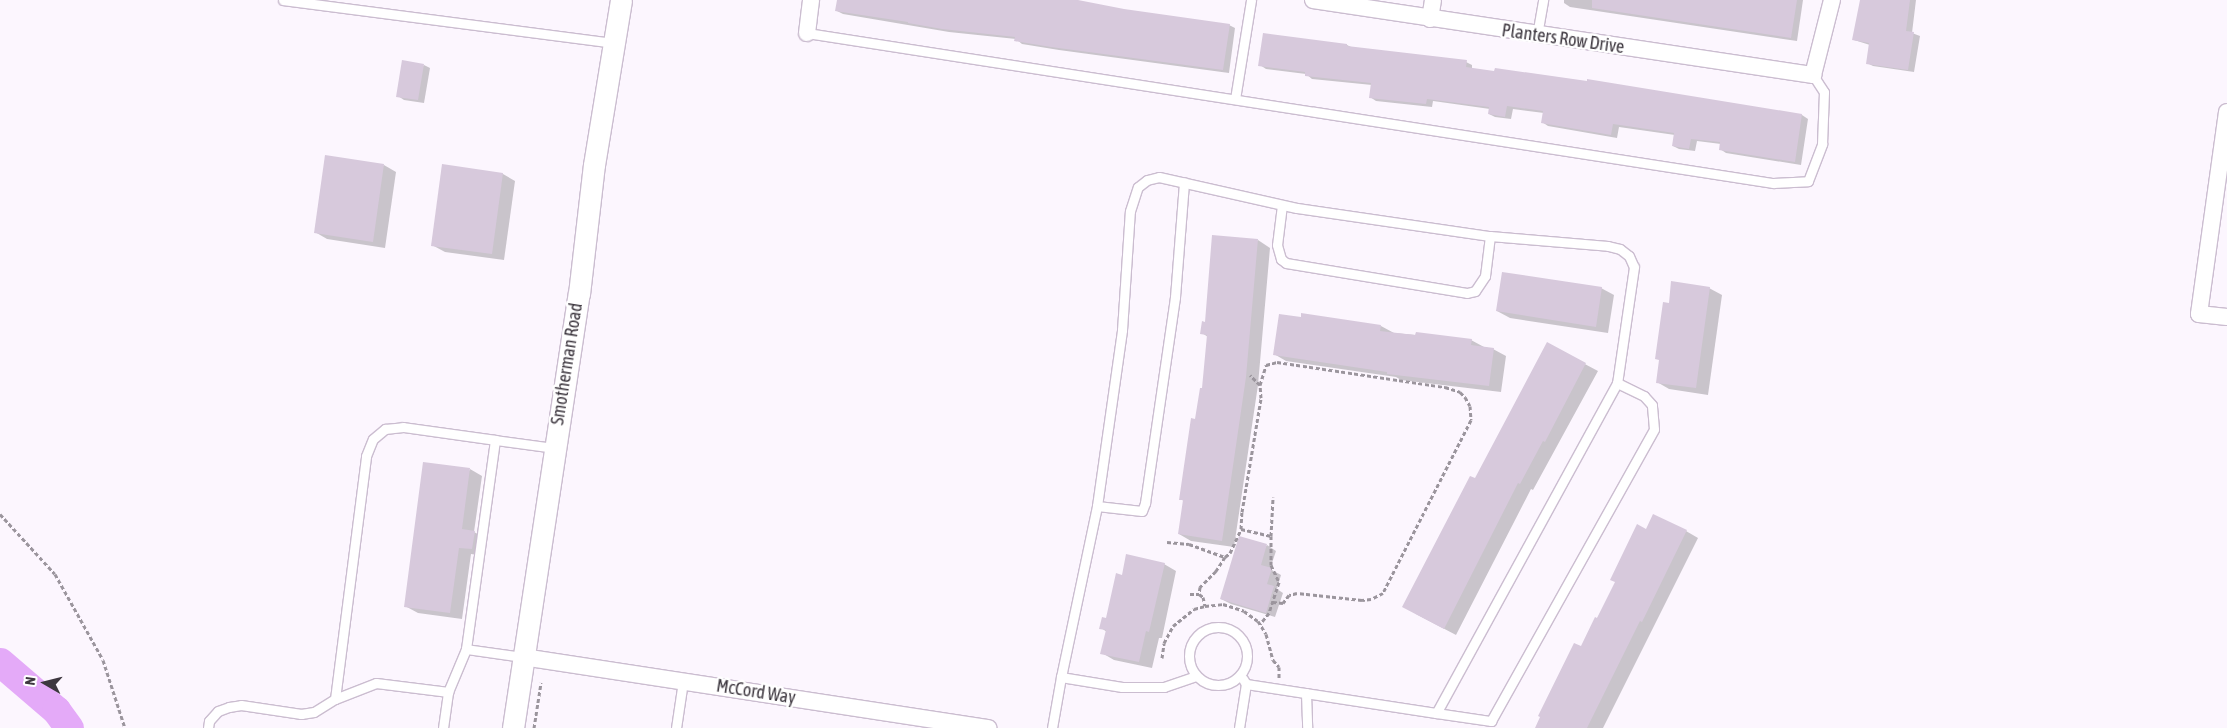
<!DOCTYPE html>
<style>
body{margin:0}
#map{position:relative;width:2227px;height:728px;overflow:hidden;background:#fcf6fe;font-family:"Asap Condensed",sans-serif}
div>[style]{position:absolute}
.shadow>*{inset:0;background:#0003}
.river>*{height:29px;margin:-14.5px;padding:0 14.5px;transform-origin:14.5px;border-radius:14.5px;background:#e4aaf8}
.building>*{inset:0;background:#d7c9dc}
.path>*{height:3px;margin-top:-1.5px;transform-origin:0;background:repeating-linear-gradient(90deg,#9b959d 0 4px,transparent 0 6.5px)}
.roads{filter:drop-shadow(1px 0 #cbbdd0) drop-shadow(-1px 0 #cbbdd0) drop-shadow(0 1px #cbbdd0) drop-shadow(0 -1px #cbbdd0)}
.service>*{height:9px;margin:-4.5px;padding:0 4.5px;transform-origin:4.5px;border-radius:4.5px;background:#fff}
.service>.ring{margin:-4.5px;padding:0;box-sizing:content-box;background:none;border:9px solid #fff;border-radius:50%}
.minor>*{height:16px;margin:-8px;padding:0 8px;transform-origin:8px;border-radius:8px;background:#fff}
.tertiary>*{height:21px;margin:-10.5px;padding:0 10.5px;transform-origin:10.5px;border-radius:10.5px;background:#fff}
span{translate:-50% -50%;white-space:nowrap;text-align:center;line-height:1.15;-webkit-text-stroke:5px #fff;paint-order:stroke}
.street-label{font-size:18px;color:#3d373f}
.north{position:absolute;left:20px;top:658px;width:50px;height:50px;-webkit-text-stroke:4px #fff;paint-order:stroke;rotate:278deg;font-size:14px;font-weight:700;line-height:20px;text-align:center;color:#3d373f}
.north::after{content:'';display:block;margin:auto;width:18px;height:22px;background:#3d373f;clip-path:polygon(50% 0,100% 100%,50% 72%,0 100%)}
</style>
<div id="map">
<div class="shadow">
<i style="clip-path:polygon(838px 0,1071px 0,1124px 10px,1229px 25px,1235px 28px,1229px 73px,1059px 50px,1022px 44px,1016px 39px,949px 32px,843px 14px,837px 11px)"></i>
<i style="clip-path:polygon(1564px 0,1803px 0,1797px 41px,1570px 7px,1564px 3px)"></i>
<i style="clip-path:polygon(1861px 0,1916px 0,1912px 33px,1920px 36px,1914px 72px,1873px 66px,1867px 63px,1870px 45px,1854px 40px)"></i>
<i style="clip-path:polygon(1347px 45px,1353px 48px,1466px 62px,1472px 65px,1472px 69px,1802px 115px,1808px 119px,1801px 165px,1726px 153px,1720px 149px,1721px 144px,1697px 141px,1695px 151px,1679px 149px,1673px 146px,1675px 135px,1619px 127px,1617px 138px,1548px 126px,1542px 122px,1544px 113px,1513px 109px,1511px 119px,1495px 117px,1489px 114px,1490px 109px,1433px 101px,1432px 107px,1376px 101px,1370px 97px,1372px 85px,1312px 79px,1306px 74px,1266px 69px,1260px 65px)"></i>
<i style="clip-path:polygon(424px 65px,430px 68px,424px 103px,404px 100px,398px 96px)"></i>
<i style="clip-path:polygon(384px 165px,396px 172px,385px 248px,327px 239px,315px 232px)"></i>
<i style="clip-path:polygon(443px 166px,503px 174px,515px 181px,504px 260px,445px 252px,432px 245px)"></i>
<i style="clip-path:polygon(1258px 240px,1270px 248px,1258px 385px,1234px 547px,1191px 541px,1179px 534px,1184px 501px,1180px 499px,1203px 389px,1208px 337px,1202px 333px)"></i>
<i style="clip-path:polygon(1601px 288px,1614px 295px,1608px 333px,1510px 318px,1497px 311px)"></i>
<i style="clip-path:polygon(1709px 288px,1722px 295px,1708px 395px,1669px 389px,1657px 382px,1670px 305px)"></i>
<i style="clip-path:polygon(1381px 326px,1394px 333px,1471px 340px,1484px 347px,1493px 349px,1506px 356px,1501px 392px,1401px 380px,1396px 377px,1286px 361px,1274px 354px)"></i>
<i style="clip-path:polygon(1547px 344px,1598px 371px,1533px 490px,1531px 489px,1456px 635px,1416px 614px,1475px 480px)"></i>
<i style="clip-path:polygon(470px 469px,482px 476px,474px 532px,487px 539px,484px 556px,471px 554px,462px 619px,418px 613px,405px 606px)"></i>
<i style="clip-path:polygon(1646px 531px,1686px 531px,1698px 538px,1603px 728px,1536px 728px)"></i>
<i style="clip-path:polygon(1267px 545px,1276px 551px,1270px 569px,1281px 575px,1277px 589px,1283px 593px,1275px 617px,1231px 604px,1221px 599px)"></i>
<i style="clip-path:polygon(1164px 564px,1176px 571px,1162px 638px,1159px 638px,1152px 668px,1114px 660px,1102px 653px,1107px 632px,1101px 628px)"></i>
</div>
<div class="river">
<i style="left:0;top:662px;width:74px;rotate:40.6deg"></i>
<i style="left:56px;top:710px;width:22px;rotate:54deg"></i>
</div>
<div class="building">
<i style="clip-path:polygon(837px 0,1078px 0,1124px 9px,1230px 24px,1223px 70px,1051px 47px,1014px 41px,1015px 37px,942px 29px,908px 23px,908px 22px,835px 11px)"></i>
<i style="clip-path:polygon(1592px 0,1797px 0,1791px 38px,1592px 8px)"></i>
<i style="clip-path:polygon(1860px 0,1910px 0,1906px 31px,1914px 32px,1908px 70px,1866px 64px,1869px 43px,1852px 40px)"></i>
<i style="clip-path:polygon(1263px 33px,1347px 44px,1347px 46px,1467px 60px,1466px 67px,1494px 71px,1495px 68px,1587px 81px,1587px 79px,1802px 114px,1795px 162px,1719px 150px,1720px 142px,1691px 139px,1689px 149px,1672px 146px,1674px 133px,1613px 124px,1611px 135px,1541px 123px,1543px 111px,1507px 106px,1505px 117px,1488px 114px,1489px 107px,1427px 99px,1426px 104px,1369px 98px,1371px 83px,1305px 76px,1305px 72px,1258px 66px)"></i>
<i style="clip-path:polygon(402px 60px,424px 64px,418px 100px,396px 97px)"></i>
<i style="clip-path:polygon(325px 155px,384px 164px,373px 242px,314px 233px)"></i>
<i style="clip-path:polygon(442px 164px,503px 173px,492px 254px,431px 246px)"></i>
<i style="clip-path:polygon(1212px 235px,1258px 239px,1246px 377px,1222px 541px,1178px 534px,1183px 500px,1179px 500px,1191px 418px,1195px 419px,1200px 388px,1202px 388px,1207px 335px,1200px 334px,1202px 321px,1205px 322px)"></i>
<i style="clip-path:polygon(1502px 272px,1602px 287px,1596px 327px,1496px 311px)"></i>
<i style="clip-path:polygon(1671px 281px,1710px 287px,1696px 388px,1656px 383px,1659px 360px,1655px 359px,1663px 302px,1669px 303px)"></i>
<i style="clip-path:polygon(1301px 313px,1381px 325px,1380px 331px,1415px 335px,1416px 332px,1472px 339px,1471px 345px,1494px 348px,1489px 386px,1387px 374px,1387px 372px,1273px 355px,1279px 314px,1301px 317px)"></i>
<i style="clip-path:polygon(1547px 342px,1586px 363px,1545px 442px,1543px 441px,1520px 484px,1518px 483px,1444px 629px,1402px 607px,1470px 476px,1475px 478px)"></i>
<i style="clip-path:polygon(423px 462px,470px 468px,462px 529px,475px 531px,472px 549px,459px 548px,450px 613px,404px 607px)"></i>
<i style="clip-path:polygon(1653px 514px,1687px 530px,1642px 622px,1640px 621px,1587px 728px,1535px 728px,1540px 717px,1538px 716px,1574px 643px,1581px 646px,1595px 617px,1597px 618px,1615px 582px,1610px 580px,1637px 524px,1646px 529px)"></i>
<i style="clip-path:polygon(1239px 536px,1267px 544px,1261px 565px,1272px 568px,1267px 584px,1274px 586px,1266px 613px,1220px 599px)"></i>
<i style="clip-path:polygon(1126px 554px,1165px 563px,1149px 632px,1146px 631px,1139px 662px,1100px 654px,1106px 630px,1099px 629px,1102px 617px,1106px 618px,1116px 573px,1122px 575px)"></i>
</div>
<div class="path">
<i style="left:1260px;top:385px;width:21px;rotate:-73deg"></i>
<i style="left:1266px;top:365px;width:11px;rotate:-15deg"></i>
<i style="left:1277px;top:362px;width:170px;rotate:8.5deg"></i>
<i style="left:1445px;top:387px;width:16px;rotate:18deg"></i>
<i style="left:1460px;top:392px;width:7px;rotate:45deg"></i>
<i style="left:1465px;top:397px;width:10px;rotate:61deg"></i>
<i style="left:1470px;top:406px;width:14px;rotate:86deg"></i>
<i style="left:1471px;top:420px;width:194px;rotate:117deg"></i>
<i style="left:1383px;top:593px;width:13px;rotate:153deg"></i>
<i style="left:1371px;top:599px;width:9px;rotate:174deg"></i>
<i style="left:1362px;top:600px;width:65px;rotate:-173.9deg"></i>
<i style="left:1297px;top:593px;width:8px;rotate:166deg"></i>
<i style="left:1289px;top:595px;width:10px;rotate:127deg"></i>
<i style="left:1283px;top:603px;width:10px;rotate:-174deg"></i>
<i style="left:0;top:514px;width:81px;rotate:47.5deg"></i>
<i style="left:55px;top:574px;width:98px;rotate:60.8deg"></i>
<i style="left:103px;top:660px;width:71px;rotate:72.1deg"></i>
<i style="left:1241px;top:529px;width:17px;rotate:-87deg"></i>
<i style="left:1242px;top:512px;width:116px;rotate:-80.5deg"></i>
<i style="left:1261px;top:398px;width:13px;rotate:-94deg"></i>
<i style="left:1260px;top:385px;width:14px;rotate:-135deg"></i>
<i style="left:1271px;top:536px;width:39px;rotate:-87deg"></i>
<i style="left:1167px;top:542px;width:22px;rotate:5deg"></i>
<i style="left:1189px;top:544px;width:38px;rotate:20deg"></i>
<i style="left:1225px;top:557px;width:17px;rotate:123deg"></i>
<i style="left:1216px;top:571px;width:23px;rotate:135deg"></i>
<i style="left:1200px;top:587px;width:7px;rotate:98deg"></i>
<i style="left:1225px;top:557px;width:6px;rotate:-39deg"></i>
<i style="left:1230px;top:553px;width:26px;rotate:-65deg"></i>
<i style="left:1241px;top:529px;width:31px;rotate:13deg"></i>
<i style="left:1271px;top:536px;width:29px;rotate:90deg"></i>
<i style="left:1271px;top:565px;width:19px;rotate:65deg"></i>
<i style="left:1279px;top:582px;width:33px;rotate:108deg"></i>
<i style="left:1269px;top:613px;width:14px;rotate:129deg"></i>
<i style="left:1190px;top:594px;width:9px"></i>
<i style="left:1199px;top:594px;width:5px;rotate:37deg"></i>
<i style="left:1203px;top:597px;width:9px;rotate:77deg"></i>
<i style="left:1205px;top:606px;width:18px;rotate:-6deg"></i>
<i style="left:1223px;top:604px;width:22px;rotate:18deg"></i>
<i style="left:1244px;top:611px;width:17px;rotate:36deg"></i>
<i style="left:1258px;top:621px;width:15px;rotate:58deg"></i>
<i style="left:1266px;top:634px;width:27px;rotate:75deg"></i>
<i style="left:1273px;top:660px;width:9px;rotate:49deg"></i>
<i style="left:1279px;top:667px;width:11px;rotate:90deg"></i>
<i style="left:1162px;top:658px;width:15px;rotate:-82deg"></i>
<i style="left:1164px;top:643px;width:19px;rotate:-62deg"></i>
<i style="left:1173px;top:626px;width:27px;rotate:-39deg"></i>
<i style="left:1194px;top:609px;width:11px;rotate:-15deg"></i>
<i style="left:534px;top:728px;width:46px;rotate:-81.2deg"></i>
</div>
<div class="roads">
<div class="service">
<i style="left:283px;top:0;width:334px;rotate:7.4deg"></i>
<i style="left:807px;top:33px;width:978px;rotate:8.83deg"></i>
<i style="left:1773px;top:183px;width:35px;rotate:-3deg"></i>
<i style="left:1808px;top:181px;width:40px;rotate:-69deg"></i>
<i style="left:1822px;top:144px;width:52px;rotate:-87.8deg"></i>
<i style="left:1824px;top:92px;width:20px;rotate:-123deg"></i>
<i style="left:1537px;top:35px;width:36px;rotate:-80deg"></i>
<i style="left:1235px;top:99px;width:100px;rotate:-80.8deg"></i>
<i style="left:1282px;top:205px;width:40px;rotate:97.1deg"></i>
<i style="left:1277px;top:245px;width:15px;rotate:74deg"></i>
<i style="left:1281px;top:259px;width:6px;rotate:39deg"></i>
<i style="left:1286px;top:263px;width:183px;rotate:9.4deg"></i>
<i style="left:1467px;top:293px;width:8px;rotate:-14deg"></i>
<i style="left:1475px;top:291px;width:18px;rotate:-56deg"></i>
<i style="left:1485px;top:276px;width:40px;rotate:-82.9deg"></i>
<i style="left:1097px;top:506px;width:45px;rotate:6.3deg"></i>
<i style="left:1142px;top:511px;width:9px;rotate:-69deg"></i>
<i style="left:1145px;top:503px;width:208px;rotate:-81.7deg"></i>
<i style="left:1175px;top:297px;width:115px;rotate:-85.5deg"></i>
<i class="ring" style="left:1189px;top:627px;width:49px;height:49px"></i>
<i style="left:466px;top:649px;width:58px;rotate:8deg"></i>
<i style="left:1196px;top:676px;width:34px;rotate:161deg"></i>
<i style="left:1164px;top:687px;width:42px;rotate:180deg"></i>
<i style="left:1122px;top:687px;width:62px;rotate:-170.7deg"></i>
<i style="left:1061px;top:677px;width:175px;rotate:-78.1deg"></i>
<i style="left:1097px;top:506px;width:178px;rotate:-81.9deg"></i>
<i style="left:1122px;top:330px;width:119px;rotate:-86.2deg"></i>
<i style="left:1130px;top:211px;width:25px;rotate:-72deg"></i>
<i style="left:1138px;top:187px;width:11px;rotate:-38deg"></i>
<i style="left:1147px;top:180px;width:12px;rotate:-14deg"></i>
<i style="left:1159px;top:177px;width:141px;rotate:12.7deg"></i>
<i style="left:1297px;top:208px;width:195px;rotate:8.3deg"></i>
<i style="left:1490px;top:236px;width:118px;rotate:4.8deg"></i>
<i style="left:1608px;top:246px;width:12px;rotate:14deg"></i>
<i style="left:1620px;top:249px;width:11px;rotate:38deg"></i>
<i style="left:1629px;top:256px;width:12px;rotate:66deg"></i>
<i style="left:1634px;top:267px;width:117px;rotate:98.3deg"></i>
<i style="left:1617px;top:383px;width:376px;rotate:118.7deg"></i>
<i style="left:1436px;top:713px;width:192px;rotate:-171.3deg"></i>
<i style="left:1306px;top:693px;width:35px;rotate:88deg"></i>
<i style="left:335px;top:699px;width:245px;rotate:-82.7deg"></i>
<i style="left:366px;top:456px;width:18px;rotate:-68deg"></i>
<i style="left:373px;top:439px;width:16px;rotate:-40deg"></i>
<i style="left:385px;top:429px;width:18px;rotate:-6deg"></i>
<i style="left:403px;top:427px;width:93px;rotate:8deg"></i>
<i style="left:1436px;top:713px;width:56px;rotate:8.3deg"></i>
<i style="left:1491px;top:721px;width:334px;rotate:-60.8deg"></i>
<i style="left:1654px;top:429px;width:24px;rotate:-95deg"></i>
<i style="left:1652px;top:405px;width:12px;rotate:-132deg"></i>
<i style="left:1644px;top:396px;width:30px;rotate:-154deg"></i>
<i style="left:208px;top:728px;width:7px;rotate:-82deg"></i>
<i style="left:209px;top:721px;width:13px;rotate:-48deg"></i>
<i style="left:218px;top:711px;width:12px;rotate:-20deg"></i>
<i style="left:229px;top:707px;width:12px;rotate:-9deg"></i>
<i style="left:241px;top:705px;width:61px;rotate:8.5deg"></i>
<i style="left:301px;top:714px;width:13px;rotate:-9deg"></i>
<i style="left:314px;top:712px;width:25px;rotate:-32deg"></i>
<i style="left:335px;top:699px;width:44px;rotate:-21.3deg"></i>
<i style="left:376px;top:683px;width:73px;rotate:7.1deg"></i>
<i style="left:443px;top:728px;width:36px;rotate:-82deg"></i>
<i style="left:448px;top:692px;width:47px;rotate:-67.3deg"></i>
<i style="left:466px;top:649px;width:211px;rotate:-82.1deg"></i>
<i style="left:495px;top:440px;width:60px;rotate:7.7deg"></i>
<i style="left:676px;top:728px;width:48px;rotate:-81.5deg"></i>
<i style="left:1052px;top:728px;width:52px;rotate:-80deg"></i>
<i style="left:1239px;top:728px;width:45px;rotate:-81deg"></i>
<i style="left:1246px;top:684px;width:6px;rotate:-121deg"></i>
</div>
<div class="minor">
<i style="left:1313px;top:0;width:506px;rotate:8.53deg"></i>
<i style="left:1813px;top:75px;width:77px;rotate:-75.8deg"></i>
<i style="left:1430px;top:19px;width:19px;rotate:-81deg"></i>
<i style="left:807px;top:33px;width:33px;rotate:-83deg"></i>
<i style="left:2227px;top:112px;width:204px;rotate:97.9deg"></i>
<i style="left:2199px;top:314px;width:28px;rotate:6deg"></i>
<i style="left:523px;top:657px;width:471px;rotate:8.7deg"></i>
</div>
<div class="tertiary">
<i style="left:513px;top:728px;width:439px;rotate:-81.4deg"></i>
<i style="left:579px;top:294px;width:130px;rotate:-83.4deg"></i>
<i style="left:594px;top:165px;width:167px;rotate:-80.7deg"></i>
</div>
</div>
<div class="street-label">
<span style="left:1563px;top:39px;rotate:8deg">Planters Row Drive</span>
<span style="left:567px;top:364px;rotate:-81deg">Smotherman Road</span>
<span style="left:756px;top:692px;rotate:9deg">McCord Way</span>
</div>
<div class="north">N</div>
</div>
